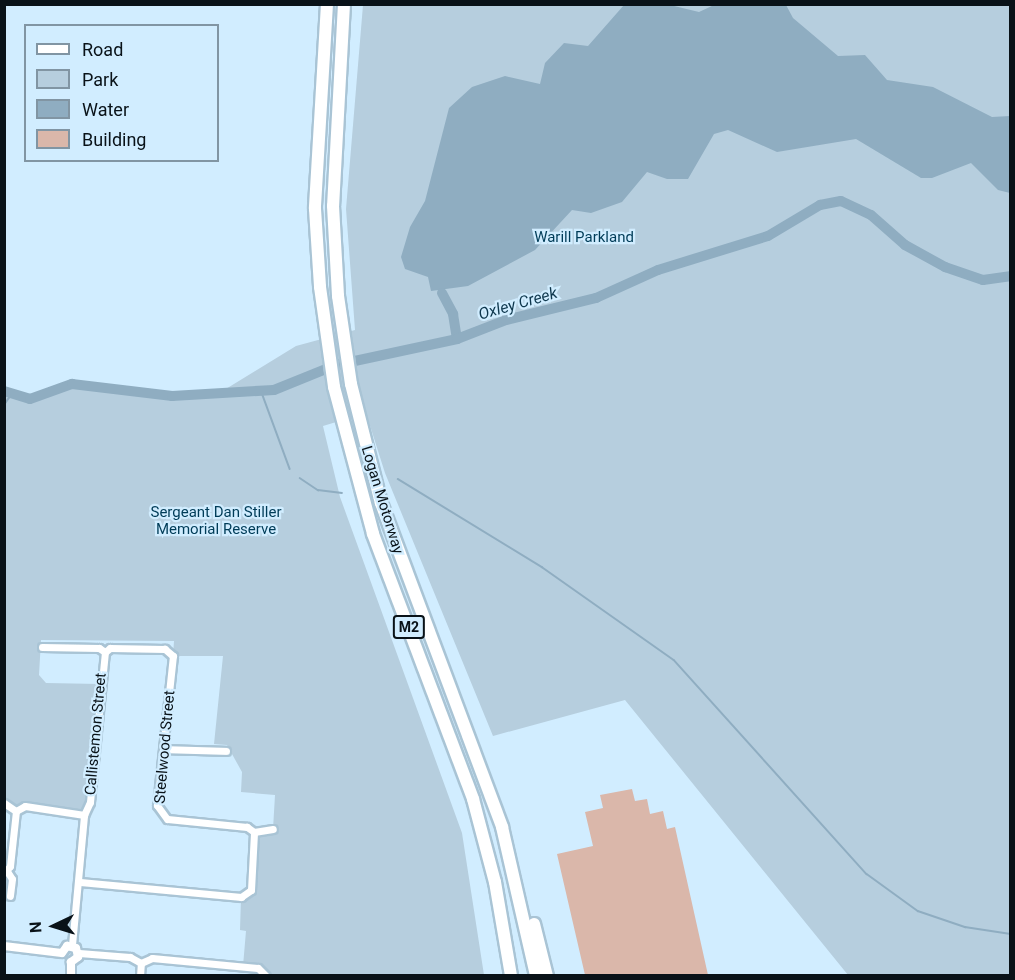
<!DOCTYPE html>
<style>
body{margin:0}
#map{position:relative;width:1015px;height:980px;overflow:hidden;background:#d1edff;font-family:Roboto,sans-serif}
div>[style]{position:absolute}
.green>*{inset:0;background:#b6cede}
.water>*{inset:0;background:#8fadc1}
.stream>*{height:1.5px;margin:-0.75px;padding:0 0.75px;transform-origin:0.75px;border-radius:0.75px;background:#8fadc1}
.river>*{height:10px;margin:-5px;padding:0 5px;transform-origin:5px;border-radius:5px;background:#8fadc1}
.building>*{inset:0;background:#dab7aa}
.roads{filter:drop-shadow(2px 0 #a9c4d5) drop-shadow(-2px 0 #a9c4d5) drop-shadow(0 2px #a9c4d5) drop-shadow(0 -2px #a9c4d5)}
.minor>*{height:7px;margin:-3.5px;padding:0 3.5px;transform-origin:3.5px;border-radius:3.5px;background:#fff}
.tertiary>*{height:8px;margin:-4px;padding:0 4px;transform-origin:4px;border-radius:4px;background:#fff}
.motorway>*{height:12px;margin:-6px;padding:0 6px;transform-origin:6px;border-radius:6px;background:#fff}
span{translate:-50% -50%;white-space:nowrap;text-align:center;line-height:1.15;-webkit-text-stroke:4.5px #d1edff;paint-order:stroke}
.shield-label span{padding:2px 4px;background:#d1edff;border:2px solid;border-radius:4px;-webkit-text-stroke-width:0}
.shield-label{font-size:14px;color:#091218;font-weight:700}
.park-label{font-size:15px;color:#003c58}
.street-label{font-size:15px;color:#091218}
.water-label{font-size:16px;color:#0e374d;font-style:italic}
.frame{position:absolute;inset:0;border:6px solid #091218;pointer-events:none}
.legend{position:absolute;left:24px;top:24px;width:195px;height:138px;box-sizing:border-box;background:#d1edff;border:2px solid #8195a3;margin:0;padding:8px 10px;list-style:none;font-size:18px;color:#091218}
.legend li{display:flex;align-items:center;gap:12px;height:30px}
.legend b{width:30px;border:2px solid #8195a3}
.north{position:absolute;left:24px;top:896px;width:60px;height:60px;-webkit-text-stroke:4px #d1edff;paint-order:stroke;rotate:266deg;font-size:16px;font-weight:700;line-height:24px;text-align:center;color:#091218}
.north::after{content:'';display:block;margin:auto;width:21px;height:27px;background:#091218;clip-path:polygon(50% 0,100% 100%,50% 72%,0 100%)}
</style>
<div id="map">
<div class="green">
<i style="clip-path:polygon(363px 5px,1010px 5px,1010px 975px,848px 975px,625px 700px,493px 736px,385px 473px,366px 413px,323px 426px,340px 497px,462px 833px,484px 975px,266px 976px,243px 966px,246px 931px,240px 930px,241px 897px,247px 895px,254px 832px,273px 829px,275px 795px,241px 792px,242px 772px,227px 745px,214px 744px,223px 656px,173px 656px,174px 641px,41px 640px,39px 675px,46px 683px,100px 684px,90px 802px,84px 815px,25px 806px,16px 811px,5px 803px,4px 391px,30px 399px,72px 384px,172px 396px,216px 395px,296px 346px,355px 330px,346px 209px)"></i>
</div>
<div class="water">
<i style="clip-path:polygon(624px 5px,670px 5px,699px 12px,714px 5px,786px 5px,793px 18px,838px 56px,865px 55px,887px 80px,933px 87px,992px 117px,1010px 116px,1010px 193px,998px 190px,971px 163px,932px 178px,921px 178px,856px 139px,777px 152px,728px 130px,714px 134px,688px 179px,667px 179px,647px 172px,622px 202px,591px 213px,572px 210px,535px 250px,468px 286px,431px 291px,428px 277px,405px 269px,401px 257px,410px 227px,425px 201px,449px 108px,472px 87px,505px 76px,540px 84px,545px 63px,564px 43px,588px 46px)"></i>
</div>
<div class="stream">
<i style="left:261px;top:390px;width:84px;rotate:69.8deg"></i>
<i style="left:4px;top:405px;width:12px;rotate:-55deg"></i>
<i style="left:300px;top:478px;width:22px;rotate:34deg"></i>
<i style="left:318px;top:490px;width:24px;rotate:7deg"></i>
<i style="left:398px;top:479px;width:169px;rotate:31.4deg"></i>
<i style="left:542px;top:567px;width:161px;rotate:35.2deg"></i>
<i style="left:674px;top:660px;width:288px;rotate:48deg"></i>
<i style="left:867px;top:874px;width:63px;rotate:36deg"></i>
<i style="left:918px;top:911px;width:50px;rotate:18.8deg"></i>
<i style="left:965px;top:927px;width:46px;rotate:8.8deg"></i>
</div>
<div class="river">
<i style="left:442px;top:293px;width:24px;rotate:62deg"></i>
<i style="left:453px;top:314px;width:25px;rotate:81deg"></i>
<i style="left:4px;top:391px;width:27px;rotate:17deg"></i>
<i style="left:30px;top:399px;width:45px;rotate:-19.7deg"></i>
<i style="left:72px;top:384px;width:101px;rotate:6.8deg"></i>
<i style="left:172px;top:396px;width:102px;rotate:-3.4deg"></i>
<i style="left:274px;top:390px;width:67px;rotate:-22deg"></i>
<i style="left:336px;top:365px;width:124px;rotate:-12.1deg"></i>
<i style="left:457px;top:339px;width:53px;rotate:-21.2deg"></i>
<i style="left:506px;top:320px;width:93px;rotate:-13.7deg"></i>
<i style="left:596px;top:298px;width:68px;rotate:-24.3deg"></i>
<i style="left:658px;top:270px;width:115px;rotate:-17.2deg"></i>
<i style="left:768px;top:236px;width:61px;rotate:-30.8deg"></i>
<i style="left:820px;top:205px;width:21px;rotate:-11deg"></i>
<i style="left:841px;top:201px;width:33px;rotate:25deg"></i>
<i style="left:871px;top:215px;width:45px;rotate:41.4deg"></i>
<i style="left:905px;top:245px;width:46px;rotate:28.8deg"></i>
<i style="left:945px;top:267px;width:40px;rotate:18.9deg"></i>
<i style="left:983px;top:280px;width:27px;rotate:-8deg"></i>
</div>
<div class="building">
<i style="clip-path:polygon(632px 789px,635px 801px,647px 799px,650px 814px,663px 811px,667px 829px,675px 827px,708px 975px,585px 975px,557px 854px,593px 846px,585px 812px,603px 808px,600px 795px)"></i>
</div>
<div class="roads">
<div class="minor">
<i style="left:42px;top:647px;width:57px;rotate:1deg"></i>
<i style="left:99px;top:648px;width:7px;rotate:34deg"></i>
<i style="left:164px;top:749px;width:62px;rotate:1.8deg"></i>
<i style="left:4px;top:803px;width:14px;rotate:34deg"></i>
<i style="left:16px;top:811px;width:10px;rotate:-29deg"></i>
<i style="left:25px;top:806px;width:60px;rotate:8.7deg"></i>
<i style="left:84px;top:815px;width:14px;rotate:-65deg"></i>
<i style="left:90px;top:802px;width:151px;rotate:-84.3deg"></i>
<i style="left:254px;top:832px;width:19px;rotate:-9deg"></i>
<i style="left:7px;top:871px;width:9px;rotate:58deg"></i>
<i style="left:12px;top:879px;width:17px;rotate:97deg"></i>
<i style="left:4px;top:873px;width:9px;rotate:-49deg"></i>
<i style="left:10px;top:866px;width:55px;rotate:-83.8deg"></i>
<i style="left:80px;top:882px;width:162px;rotate:5.3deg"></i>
<i style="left:241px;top:897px;width:12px;rotate:-35deg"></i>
<i style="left:251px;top:890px;width:58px;rotate:-87deg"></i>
<i style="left:254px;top:832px;width:9px;rotate:-144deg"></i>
<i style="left:247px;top:827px;width:80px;rotate:-174.3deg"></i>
<i style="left:167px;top:819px;width:17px;rotate:-126deg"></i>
<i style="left:157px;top:805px;width:150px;rotate:-83.9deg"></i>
<i style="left:173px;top:656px;width:11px;rotate:-139deg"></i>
<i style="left:165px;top:649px;width:55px;rotate:-179deg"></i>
<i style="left:110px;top:648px;width:6px;rotate:141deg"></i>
<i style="left:72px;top:945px;width:131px;rotate:-84.7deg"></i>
<i style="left:79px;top:953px;width:51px;rotate:4.5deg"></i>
<i style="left:130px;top:957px;width:13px;rotate:29deg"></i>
<i style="left:141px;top:963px;width:12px;rotate:-24deg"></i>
<i style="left:152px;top:958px;width:106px;rotate:5.4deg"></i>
<i style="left:258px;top:968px;width:11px;rotate:45deg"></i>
<i style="left:140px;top:976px;width:13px;rotate:-86deg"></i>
</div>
<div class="tertiary">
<i style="left:4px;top:946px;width:58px;rotate:6.9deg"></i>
<i style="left:62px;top:953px;width:9px;rotate:-54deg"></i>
<i style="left:67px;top:946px;width:9px;rotate:13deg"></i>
<i style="left:76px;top:948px;width:9px;rotate:77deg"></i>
<i style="left:78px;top:957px;width:9px;rotate:144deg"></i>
<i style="left:71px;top:962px;width:14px;rotate:90deg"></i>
</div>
<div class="motorway">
<i style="left:327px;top:4px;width:205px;rotate:93.4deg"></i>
<i style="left:315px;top:209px;width:78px;rotate:86.3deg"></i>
<i style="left:320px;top:287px;width:101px;rotate:82deg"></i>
<i style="left:334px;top:387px;width:152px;rotate:75.1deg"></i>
<i style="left:373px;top:534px;width:283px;rotate:69.3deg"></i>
<i style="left:473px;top:799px;width:86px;rotate:75.2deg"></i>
<i style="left:495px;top:882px;width:95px;rotate:80.3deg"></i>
<i style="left:344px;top:4px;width:202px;rotate:93.1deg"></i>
<i style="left:333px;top:206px;width:90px;rotate:86.8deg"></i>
<i style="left:338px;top:296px;width:89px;rotate:81.6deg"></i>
<i style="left:351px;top:384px;width:123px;rotate:75.9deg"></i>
<i style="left:381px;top:503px;width:346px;rotate:69.5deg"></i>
<i style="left:502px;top:827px;width:153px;rotate:77.1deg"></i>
<i style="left:534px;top:924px;width:54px;rotate:76deg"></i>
</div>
</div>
<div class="shield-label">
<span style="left:409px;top:627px">M2</span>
</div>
<div class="park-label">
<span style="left:584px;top:238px">Warill Parkland</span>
<span style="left:216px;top:521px">Sergeant Dan Stiller<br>Memorial Reserve</span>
</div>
<div class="street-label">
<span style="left:382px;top:500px;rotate:73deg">Logan Motorway</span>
<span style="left:96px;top:734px;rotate:-85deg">Callistemon Street</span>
<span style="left:165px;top:747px;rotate:-85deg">Steelwood Street</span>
</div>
<div class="water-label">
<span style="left:518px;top:304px;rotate:-16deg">Oxley Creek</span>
</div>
<div class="frame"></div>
<ul class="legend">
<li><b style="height:8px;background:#fff"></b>Road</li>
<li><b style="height:16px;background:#b6cede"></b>Park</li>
<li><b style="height:16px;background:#8fadc1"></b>Water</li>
<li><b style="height:16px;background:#dab7aa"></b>Building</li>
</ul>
<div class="north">N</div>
</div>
